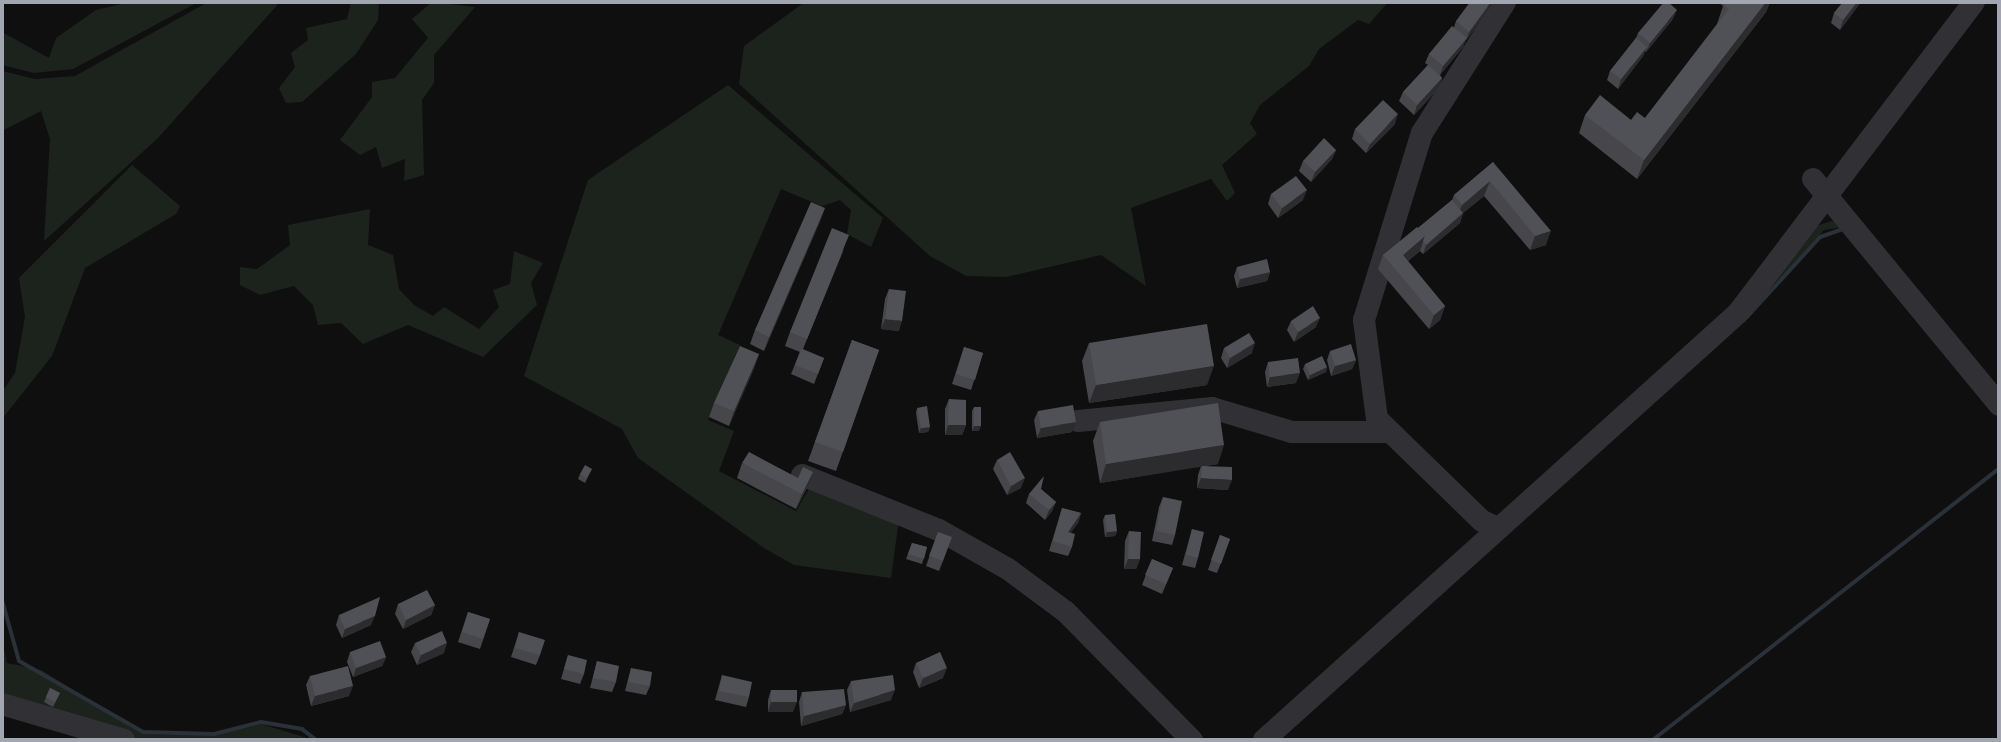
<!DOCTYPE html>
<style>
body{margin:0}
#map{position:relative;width:2001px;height:742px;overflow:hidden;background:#0f0f10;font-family:"Roboto Condensed",sans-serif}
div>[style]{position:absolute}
.green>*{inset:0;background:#1c231d}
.stream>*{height:4px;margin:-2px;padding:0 2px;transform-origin:2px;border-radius:2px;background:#2a3138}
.minor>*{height:22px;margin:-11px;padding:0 11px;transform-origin:11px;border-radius:11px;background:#313135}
.wall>*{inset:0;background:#46464b}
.shaded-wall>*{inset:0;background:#2c2c2f}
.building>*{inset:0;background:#505156}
span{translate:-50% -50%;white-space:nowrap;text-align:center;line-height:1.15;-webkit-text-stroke:7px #0a0a0b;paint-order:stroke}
.frame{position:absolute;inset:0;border:4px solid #a2a6b0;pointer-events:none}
</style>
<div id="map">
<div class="green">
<i style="clip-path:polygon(130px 2px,198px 2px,73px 69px,34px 73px,2px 65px,2px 32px,49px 58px,56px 38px,96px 10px)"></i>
<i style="clip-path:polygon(208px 2px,280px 2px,157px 139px,44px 241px,50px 139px,41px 111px,2px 131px,2px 71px,35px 79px,75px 76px)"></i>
<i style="clip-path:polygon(351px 2px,379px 2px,378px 20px,356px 54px,302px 102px,286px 103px,279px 88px,295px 67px,291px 53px,308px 40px,306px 28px,347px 19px)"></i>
<i style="clip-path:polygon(432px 2px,475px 7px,434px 55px,434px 83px,422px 100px,424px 175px,404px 181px,405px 159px,382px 168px,376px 147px,360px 155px,340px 140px,372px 97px,372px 82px,395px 78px,428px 38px,412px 19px)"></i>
<i style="clip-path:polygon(805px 2px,1388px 2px,1369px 24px,1358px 20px,1319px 49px,1309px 66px,1260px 105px,1250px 123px,1257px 134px,1222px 165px,1235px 193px,1227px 201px,1211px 179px,1131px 208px,1146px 286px,1101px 255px,1006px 277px,966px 276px,930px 256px,739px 84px,744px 46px)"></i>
<i style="clip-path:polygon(728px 85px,883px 218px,871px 247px,847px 234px,851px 210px,840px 200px,822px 206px,781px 189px,718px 335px,740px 345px,708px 420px,734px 431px,719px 471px,796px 511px,810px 487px,899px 519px,891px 578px,794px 565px,764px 548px,638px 458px,622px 429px,524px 376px,588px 180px)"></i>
<i style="clip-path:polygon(132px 165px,180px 206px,176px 214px,85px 268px,52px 356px,2px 419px,2px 392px,15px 373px,25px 317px,19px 278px)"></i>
<i style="clip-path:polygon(370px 209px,368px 245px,393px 255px,399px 289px,414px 305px,433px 316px,444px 307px,479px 329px,499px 307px,493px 290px,510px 284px,514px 251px,543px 263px,531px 283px,537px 305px,483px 357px,408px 325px,363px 344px,341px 323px,318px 325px,313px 305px,294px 286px,260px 295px,240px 285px,240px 267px,257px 269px,290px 245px,288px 225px)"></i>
<i style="clip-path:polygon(1835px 220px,1844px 227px,1824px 230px,1744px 317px,1813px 227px)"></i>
<i style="clip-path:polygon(2px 640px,7px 663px,41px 670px,143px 734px,214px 735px,261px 724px,314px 740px,134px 740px,2px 701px)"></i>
</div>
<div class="stream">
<i style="left:1747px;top:317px;width:108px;rotate:-47.6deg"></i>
<i style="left:1820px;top:237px;width:24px;rotate:-19deg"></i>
<i style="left:2px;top:600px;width:63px;rotate:74.4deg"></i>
<i style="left:19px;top:661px;width:143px;rotate:29.8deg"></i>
<i style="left:143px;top:732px;width:71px;rotate:1.6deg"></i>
<i style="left:214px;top:734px;width:49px;rotate:-14.3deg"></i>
<i style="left:261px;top:722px;width:42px;rotate:9.7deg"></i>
<i style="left:302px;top:729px;width:18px;rotate:38deg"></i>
<i style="left:1654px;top:739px;width:439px;rotate:-38.1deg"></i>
</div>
<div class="minor">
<i style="left:1813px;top:179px;width:293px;rotate:50.5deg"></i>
<i style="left:1078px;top:421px;width:135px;rotate:-5.5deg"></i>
<i style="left:1212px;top:408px;width:84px;rotate:16.7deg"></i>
<i style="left:1292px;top:432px;width:94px"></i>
<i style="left:802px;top:475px;width:148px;rotate:21.9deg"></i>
<i style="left:939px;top:530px;width:79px;rotate:29.5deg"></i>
<i style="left:1008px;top:569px;width:72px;rotate:36.6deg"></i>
<i style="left:1066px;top:612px;width:180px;rotate:45.5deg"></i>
<i style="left:1498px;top:528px;width:17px;rotate:-156deg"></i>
<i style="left:1482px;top:521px;width:146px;rotate:-135.8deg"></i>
<i style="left:1377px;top:419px;width:100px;rotate:-97.5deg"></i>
<i style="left:1364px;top:320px;width:196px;rotate:-72.8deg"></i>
<i style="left:1422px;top:133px;width:155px;rotate:-57.6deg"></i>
<i style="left:2px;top:704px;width:127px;rotate:16.4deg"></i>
<i style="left:1264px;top:740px;width:638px;rotate:-42.01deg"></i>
<i style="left:1738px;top:313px;width:390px;rotate:-52.8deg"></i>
</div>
<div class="wall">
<i style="clip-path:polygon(1718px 2px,1770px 2px,1766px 12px,1637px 179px,1579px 133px,1585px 115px,1631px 120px,1645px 118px,1717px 24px,1723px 6px)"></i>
<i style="clip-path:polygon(1843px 2px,1861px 2px,1840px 30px,1831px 23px,1834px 13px)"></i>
<i style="clip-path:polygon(1493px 4px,1465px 41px,1463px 47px,1440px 75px,1442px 78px,1439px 88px,1414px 115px,1399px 101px,1403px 92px,1428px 65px,1425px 63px,1429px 54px,1454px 27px,1456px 21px)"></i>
<i style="clip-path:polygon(1673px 19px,1646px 52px,1645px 51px,1643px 56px,1618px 89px,1607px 80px,1610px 71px,1636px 38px,1638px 33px)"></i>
<i style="clip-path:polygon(1395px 124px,1366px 153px,1352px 139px,1355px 129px)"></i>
<i style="clip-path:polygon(1336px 150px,1332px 159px,1311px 182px,1299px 171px,1303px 161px)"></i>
<i style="clip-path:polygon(1493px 162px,1546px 245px,1530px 250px,1484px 196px,1463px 213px,1460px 223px,1423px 254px,1420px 251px,1408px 261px,1445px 306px,1440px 320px,1429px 329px,1378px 269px,1383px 255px,1418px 228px,1452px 200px,1454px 195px)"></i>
<i style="clip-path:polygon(1271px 194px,1303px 200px,1278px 218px,1268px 204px)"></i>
<i style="clip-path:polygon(825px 208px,764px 351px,750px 344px,755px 330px)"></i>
<i style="clip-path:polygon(844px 249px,803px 349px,824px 358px,814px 384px,791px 374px,800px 352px,785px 346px,790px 332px)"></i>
<i style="clip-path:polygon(1237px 267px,1270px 272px,1267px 281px,1237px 288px,1234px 276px)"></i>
<i style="clip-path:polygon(889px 289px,899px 331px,881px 329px,885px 299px)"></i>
<i style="clip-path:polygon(1291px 321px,1316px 327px,1294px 342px,1287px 330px)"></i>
<i style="clip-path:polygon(852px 340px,879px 350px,836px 471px,808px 461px)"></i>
<i style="clip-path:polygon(1089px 343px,1207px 385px,1089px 403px,1082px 361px)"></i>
<i style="clip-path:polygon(964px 347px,983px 353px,971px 390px,952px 384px)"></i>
<i style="clip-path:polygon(1224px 348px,1252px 353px,1227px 368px,1221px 358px)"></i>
<i style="clip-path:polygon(1330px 351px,1356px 360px,1352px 369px,1331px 376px,1327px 360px)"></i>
<i style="clip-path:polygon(759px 354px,729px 426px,709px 417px,714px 403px)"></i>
<i style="clip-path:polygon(1268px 362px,1296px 383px,1267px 387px,1265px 372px)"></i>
<i style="clip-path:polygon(1305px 364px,1327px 367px,1326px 372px,1308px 380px,1303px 369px)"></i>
<i style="clip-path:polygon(949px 399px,966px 425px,962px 435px,945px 435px,945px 409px)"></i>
<i style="clip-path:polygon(974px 407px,979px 431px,972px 431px,972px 411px)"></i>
<i style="clip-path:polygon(917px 408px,930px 427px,928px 432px,919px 433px,916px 413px)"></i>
<i style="clip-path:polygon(1038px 411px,1072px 432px,1037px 438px,1034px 420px)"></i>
<i style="clip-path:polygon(1100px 422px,1218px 464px,1205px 466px,1228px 490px,1197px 488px,1198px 475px,1201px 466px,1100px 483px,1093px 441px)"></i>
<i style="clip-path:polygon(997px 460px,1021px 488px,1007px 495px,993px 469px)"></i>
<i style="clip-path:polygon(742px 463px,808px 486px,796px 509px,737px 478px)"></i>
<i style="clip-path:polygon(592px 469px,585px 483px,578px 479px,580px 474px)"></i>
<i style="clip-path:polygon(1041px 489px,1056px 502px,1052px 511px,1045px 520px,1026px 503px,1029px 494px)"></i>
<i style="clip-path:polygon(1163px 497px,1175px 535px,1172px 545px,1152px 541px,1159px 507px)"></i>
<i style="clip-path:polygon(1062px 508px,1081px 513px,1078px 523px,1070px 533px,1072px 547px,1068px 556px,1049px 551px)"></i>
<i style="clip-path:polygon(1105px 515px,1117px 531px,1115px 536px,1105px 537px,1103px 520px)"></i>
<i style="clip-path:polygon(1192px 529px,1198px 558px,1195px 568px,1182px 565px)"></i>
<i style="clip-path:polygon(1129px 531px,1140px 559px,1136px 569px,1124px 569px,1125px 541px)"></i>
<i style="clip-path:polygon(938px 532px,943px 561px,939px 571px,926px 566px)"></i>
<i style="clip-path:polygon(1220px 535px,1230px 539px,1217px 573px,1208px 570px)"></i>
<i style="clip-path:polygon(912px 543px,927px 547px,922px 564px,906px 559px)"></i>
<i style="clip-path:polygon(1152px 559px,1173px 568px,1162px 594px,1142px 585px)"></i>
<i style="clip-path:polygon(398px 604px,435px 605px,431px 615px,403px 629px,395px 614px)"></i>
<i style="clip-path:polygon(468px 612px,490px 619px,480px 649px,458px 642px)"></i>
<i style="clip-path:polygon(339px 615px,371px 625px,342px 638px,336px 625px)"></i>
<i style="clip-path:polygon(519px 632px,540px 655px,536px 665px,511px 657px)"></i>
<i style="clip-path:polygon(415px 643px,444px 653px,417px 665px,411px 652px)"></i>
<i style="clip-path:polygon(350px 652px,386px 657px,382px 666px,353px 677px,347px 662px)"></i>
<i style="clip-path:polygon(568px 655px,584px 674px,580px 684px,561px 679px)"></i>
<i style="clip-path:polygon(597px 661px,616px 682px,612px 692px,590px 688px)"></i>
<i style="clip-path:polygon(916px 663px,943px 678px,919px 688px,913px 672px)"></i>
<i style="clip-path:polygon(631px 668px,650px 686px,646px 695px,625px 691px)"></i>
<i style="clip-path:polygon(722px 675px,749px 697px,746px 707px,715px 700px)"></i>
<i style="clip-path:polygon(310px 676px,349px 696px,311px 706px,306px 685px)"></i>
<i style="clip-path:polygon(851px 681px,891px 700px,850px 712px,847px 690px)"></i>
<i style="clip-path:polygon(50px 688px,60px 693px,53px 707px,44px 702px)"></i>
<i style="clip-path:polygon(771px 690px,793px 712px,768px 712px,768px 700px)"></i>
<i style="clip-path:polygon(802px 692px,846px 705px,842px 714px,801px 726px,799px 702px)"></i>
</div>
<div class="shaded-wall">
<i style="clip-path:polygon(1491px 2px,1494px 2px,1493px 4px,1466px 41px,1469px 32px)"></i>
<i style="clip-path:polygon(1766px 2px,1770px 2px,1766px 12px,1637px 179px,1644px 160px)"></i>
<i style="clip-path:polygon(1857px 2px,1861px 2px,1840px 30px,1843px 20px)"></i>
<i style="clip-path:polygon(1677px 10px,1673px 19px,1646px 52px,1650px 43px)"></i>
<i style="clip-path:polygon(1467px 38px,1463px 47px,1440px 75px,1443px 66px)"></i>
<i style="clip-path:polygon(1647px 47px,1643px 56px,1618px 89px,1621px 79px)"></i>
<i style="clip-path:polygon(1442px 78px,1439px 88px,1414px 115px,1417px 105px)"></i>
<i style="clip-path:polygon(1398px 114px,1395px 124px,1366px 153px,1370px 144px)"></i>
<i style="clip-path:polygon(1336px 150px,1332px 159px,1311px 182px,1315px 172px)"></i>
<i style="clip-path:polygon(1490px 181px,1484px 196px,1456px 219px,1462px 205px)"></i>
<i style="clip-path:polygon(1307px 190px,1303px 200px,1278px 218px,1282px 208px)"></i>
<i style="clip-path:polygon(825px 208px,820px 222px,764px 351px,769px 337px)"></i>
<i style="clip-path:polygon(1463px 213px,1460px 223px,1423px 254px,1426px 245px)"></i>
<i style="clip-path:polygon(1551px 231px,1546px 245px,1530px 250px,1535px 236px)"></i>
<i style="clip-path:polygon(1425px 236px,1420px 251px,1398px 269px,1403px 255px)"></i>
<i style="clip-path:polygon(1270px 272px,1267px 281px,1237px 288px,1240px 279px)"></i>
<i style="clip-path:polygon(1445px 306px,1440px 320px,1429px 329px,1434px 315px)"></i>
<i style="clip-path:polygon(1320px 318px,1316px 327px,1294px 342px,1298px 332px)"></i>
<i style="clip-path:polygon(885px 319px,902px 321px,899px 331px,881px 329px)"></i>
<i style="clip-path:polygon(1255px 343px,1252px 353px,1227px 368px,1230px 358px)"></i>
<i style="clip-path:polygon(759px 354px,754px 369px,729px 426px,734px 411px)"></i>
<i style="clip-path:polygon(1356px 360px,1352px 369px,1331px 376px,1335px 366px)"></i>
<i style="clip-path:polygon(1214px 366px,1207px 385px,1089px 403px,1096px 385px)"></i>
<i style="clip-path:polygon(1327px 367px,1326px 372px,1308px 380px,1310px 375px)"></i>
<i style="clip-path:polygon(1300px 373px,1296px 383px,1267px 387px,1270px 377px)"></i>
<i style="clip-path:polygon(1076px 422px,1072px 432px,1037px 438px,1041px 428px)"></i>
<i style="clip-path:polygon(948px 425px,966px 425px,962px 435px,945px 435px)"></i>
<i style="clip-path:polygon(974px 426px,981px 426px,979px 431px,972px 431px)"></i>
<i style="clip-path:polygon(930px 427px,928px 432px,919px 433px,921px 428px)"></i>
<i style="clip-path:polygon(1224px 445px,1218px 464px,1100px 483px,1106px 464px)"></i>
<i style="clip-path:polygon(813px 472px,808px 486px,796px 509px,802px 494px)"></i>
<i style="clip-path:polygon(1025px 478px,1021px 488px,1007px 495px,1011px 486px)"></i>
<i style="clip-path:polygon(1201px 478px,1232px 480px,1228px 490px,1197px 488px)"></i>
<i style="clip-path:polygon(1056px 502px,1052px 511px,1045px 520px,1049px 510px)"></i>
<i style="clip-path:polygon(1081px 513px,1078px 523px,1064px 542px,1068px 532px)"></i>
<i style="clip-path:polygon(1117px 531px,1115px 536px,1105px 537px,1107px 532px)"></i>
<i style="clip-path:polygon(1128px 559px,1140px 559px,1136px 569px,1124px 569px)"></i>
<i style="clip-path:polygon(435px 605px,431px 615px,403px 629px,406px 620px)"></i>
<i style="clip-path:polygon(375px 616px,371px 625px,342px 638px,345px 629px)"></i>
<i style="clip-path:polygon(447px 643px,444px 653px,417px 665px,421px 655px)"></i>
<i style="clip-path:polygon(386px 657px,382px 666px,353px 677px,356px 668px)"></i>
<i style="clip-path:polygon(947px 668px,943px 678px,919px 688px,923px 678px)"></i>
<i style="clip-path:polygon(353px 686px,349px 696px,311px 706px,315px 696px)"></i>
<i style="clip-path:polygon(895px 690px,891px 700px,850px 712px,854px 703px)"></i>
<i style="clip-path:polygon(771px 702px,797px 702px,793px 712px,768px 712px)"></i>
<i style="clip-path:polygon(846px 705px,842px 714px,801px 726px,804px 716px)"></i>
</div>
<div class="building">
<i style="clip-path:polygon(1470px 2px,1491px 2px,1469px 32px,1456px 21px)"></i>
<i style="clip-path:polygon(1664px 2px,1668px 2px,1677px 10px,1650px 43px,1638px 33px)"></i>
<i style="clip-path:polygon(1726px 2px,1766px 2px,1644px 160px,1585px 115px,1600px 95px,1631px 120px,1637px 112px,1645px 118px,1729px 9px,1724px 5px)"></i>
<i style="clip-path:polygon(1843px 2px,1857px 2px,1843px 20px,1834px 13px)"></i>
<i style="clip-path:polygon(1452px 26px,1467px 38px,1443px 66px,1429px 54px)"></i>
<i style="clip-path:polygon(1636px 38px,1647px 47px,1621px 79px,1610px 71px)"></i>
<i style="clip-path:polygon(1428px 65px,1442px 78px,1417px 105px,1403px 92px)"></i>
<i style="clip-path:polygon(1383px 100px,1398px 114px,1370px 144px,1355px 129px)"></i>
<i style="clip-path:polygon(1324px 138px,1336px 150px,1315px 172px,1303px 161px)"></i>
<i style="clip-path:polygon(1493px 162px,1551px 231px,1535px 236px,1490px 181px,1462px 205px,1454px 195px)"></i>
<i style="clip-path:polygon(1296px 176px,1307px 190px,1282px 208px,1271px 194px)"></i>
<i style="clip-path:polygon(1452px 200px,1463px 213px,1426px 245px,1423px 241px,1425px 236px,1418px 228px)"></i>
<i style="clip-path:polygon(811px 202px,825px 208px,769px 337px,755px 330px)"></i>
<i style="clip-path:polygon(1417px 227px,1425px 236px,1403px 255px,1445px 306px,1434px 315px,1383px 255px)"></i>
<i style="clip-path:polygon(832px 228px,849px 235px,807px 339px,790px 332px)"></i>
<i style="clip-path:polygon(1267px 259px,1270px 272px,1240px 279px,1237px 267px)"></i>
<i style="clip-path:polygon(889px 289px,906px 291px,902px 321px,885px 319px)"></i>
<i style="clip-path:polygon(1313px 306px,1320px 318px,1298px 332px,1291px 321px)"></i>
<i style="clip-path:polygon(1207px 324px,1214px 366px,1096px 385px,1089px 343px)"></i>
<i style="clip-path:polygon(1249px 333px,1255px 343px,1230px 358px,1224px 348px)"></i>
<i style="clip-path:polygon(852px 340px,879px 350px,843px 452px,815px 442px)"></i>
<i style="clip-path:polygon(1351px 344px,1356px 360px,1335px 366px,1330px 351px)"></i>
<i style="clip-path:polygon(740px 346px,759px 354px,734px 411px,714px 403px)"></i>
<i style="clip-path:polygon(964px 347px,983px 353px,975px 380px,956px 374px)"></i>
<i style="clip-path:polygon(801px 349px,824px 358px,818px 374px,795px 365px)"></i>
<i style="clip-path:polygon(1322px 356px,1327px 367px,1310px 375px,1305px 364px)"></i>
<i style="clip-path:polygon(1298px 358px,1300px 373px,1270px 377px,1268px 362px)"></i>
<i style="clip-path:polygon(949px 399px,966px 400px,966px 425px,948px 425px)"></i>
<i style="clip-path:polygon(1218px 403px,1224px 445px,1106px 464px,1100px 422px)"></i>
<i style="clip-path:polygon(1073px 405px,1076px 422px,1041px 428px,1038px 411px)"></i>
<i style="clip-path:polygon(927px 406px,930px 427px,921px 428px,917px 408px)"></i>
<i style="clip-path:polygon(974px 407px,981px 407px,981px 426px,974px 426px)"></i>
<i style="clip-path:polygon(749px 452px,798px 478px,803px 467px,813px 472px,802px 494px,742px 463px)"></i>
<i style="clip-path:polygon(1010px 452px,1025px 478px,1011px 486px,997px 460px)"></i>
<i style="clip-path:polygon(585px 465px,592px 469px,586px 478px,580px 474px)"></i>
<i style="clip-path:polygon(1202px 466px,1232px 467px,1232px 480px,1201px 478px)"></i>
<i style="clip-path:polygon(1044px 476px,1041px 489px,1056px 502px,1049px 510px,1029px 494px)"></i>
<i style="clip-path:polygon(1163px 497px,1182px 501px,1175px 535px,1156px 531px)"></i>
<i style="clip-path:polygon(1062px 508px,1081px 513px,1068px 532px,1075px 534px,1072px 547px,1053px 541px)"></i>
<i style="clip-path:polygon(1115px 514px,1117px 531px,1107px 532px,1105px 515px)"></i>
<i style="clip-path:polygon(1192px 529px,1204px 532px,1198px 558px,1186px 555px)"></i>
<i style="clip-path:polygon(1129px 531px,1141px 532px,1140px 559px,1128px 559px)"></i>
<i style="clip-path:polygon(938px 532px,952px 537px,943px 561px,929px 556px)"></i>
<i style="clip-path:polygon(1220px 535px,1230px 539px,1221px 564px,1211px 560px)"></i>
<i style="clip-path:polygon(912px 543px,927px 547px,924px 559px,908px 554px)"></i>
<i style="clip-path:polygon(1152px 559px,1173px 568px,1166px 584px,1145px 575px)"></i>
<i style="clip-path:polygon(427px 590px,435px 605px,406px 620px,398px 604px)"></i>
<i style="clip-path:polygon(380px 597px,375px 616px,345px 629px,339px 615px)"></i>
<i style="clip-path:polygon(468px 612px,490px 619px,483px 639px,462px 632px)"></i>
<i style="clip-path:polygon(442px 631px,447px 643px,421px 655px,415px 643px)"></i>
<i style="clip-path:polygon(519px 632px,545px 640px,540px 655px,515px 648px)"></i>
<i style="clip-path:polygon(380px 641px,386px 657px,356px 668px,350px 652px)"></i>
<i style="clip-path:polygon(940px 652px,947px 668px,923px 678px,916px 663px)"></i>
<i style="clip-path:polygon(568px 655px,587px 660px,584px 674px,564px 669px)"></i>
<i style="clip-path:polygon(597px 661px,619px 666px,616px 682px,593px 678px)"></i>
<i style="clip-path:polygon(348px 666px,353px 686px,315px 696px,310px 676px)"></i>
<i style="clip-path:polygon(631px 668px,652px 672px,650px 686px,628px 682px)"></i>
<i style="clip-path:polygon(722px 675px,752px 682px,749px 697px,719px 691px)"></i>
<i style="clip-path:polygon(893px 675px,895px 690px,854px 703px,851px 681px)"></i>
<i style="clip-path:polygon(50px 688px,60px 693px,55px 702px,46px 697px)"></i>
<i style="clip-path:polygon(844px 689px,846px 705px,804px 716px,802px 692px)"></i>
<i style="clip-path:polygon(771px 690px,797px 690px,797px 702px,771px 702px)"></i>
</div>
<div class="frame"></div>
</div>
